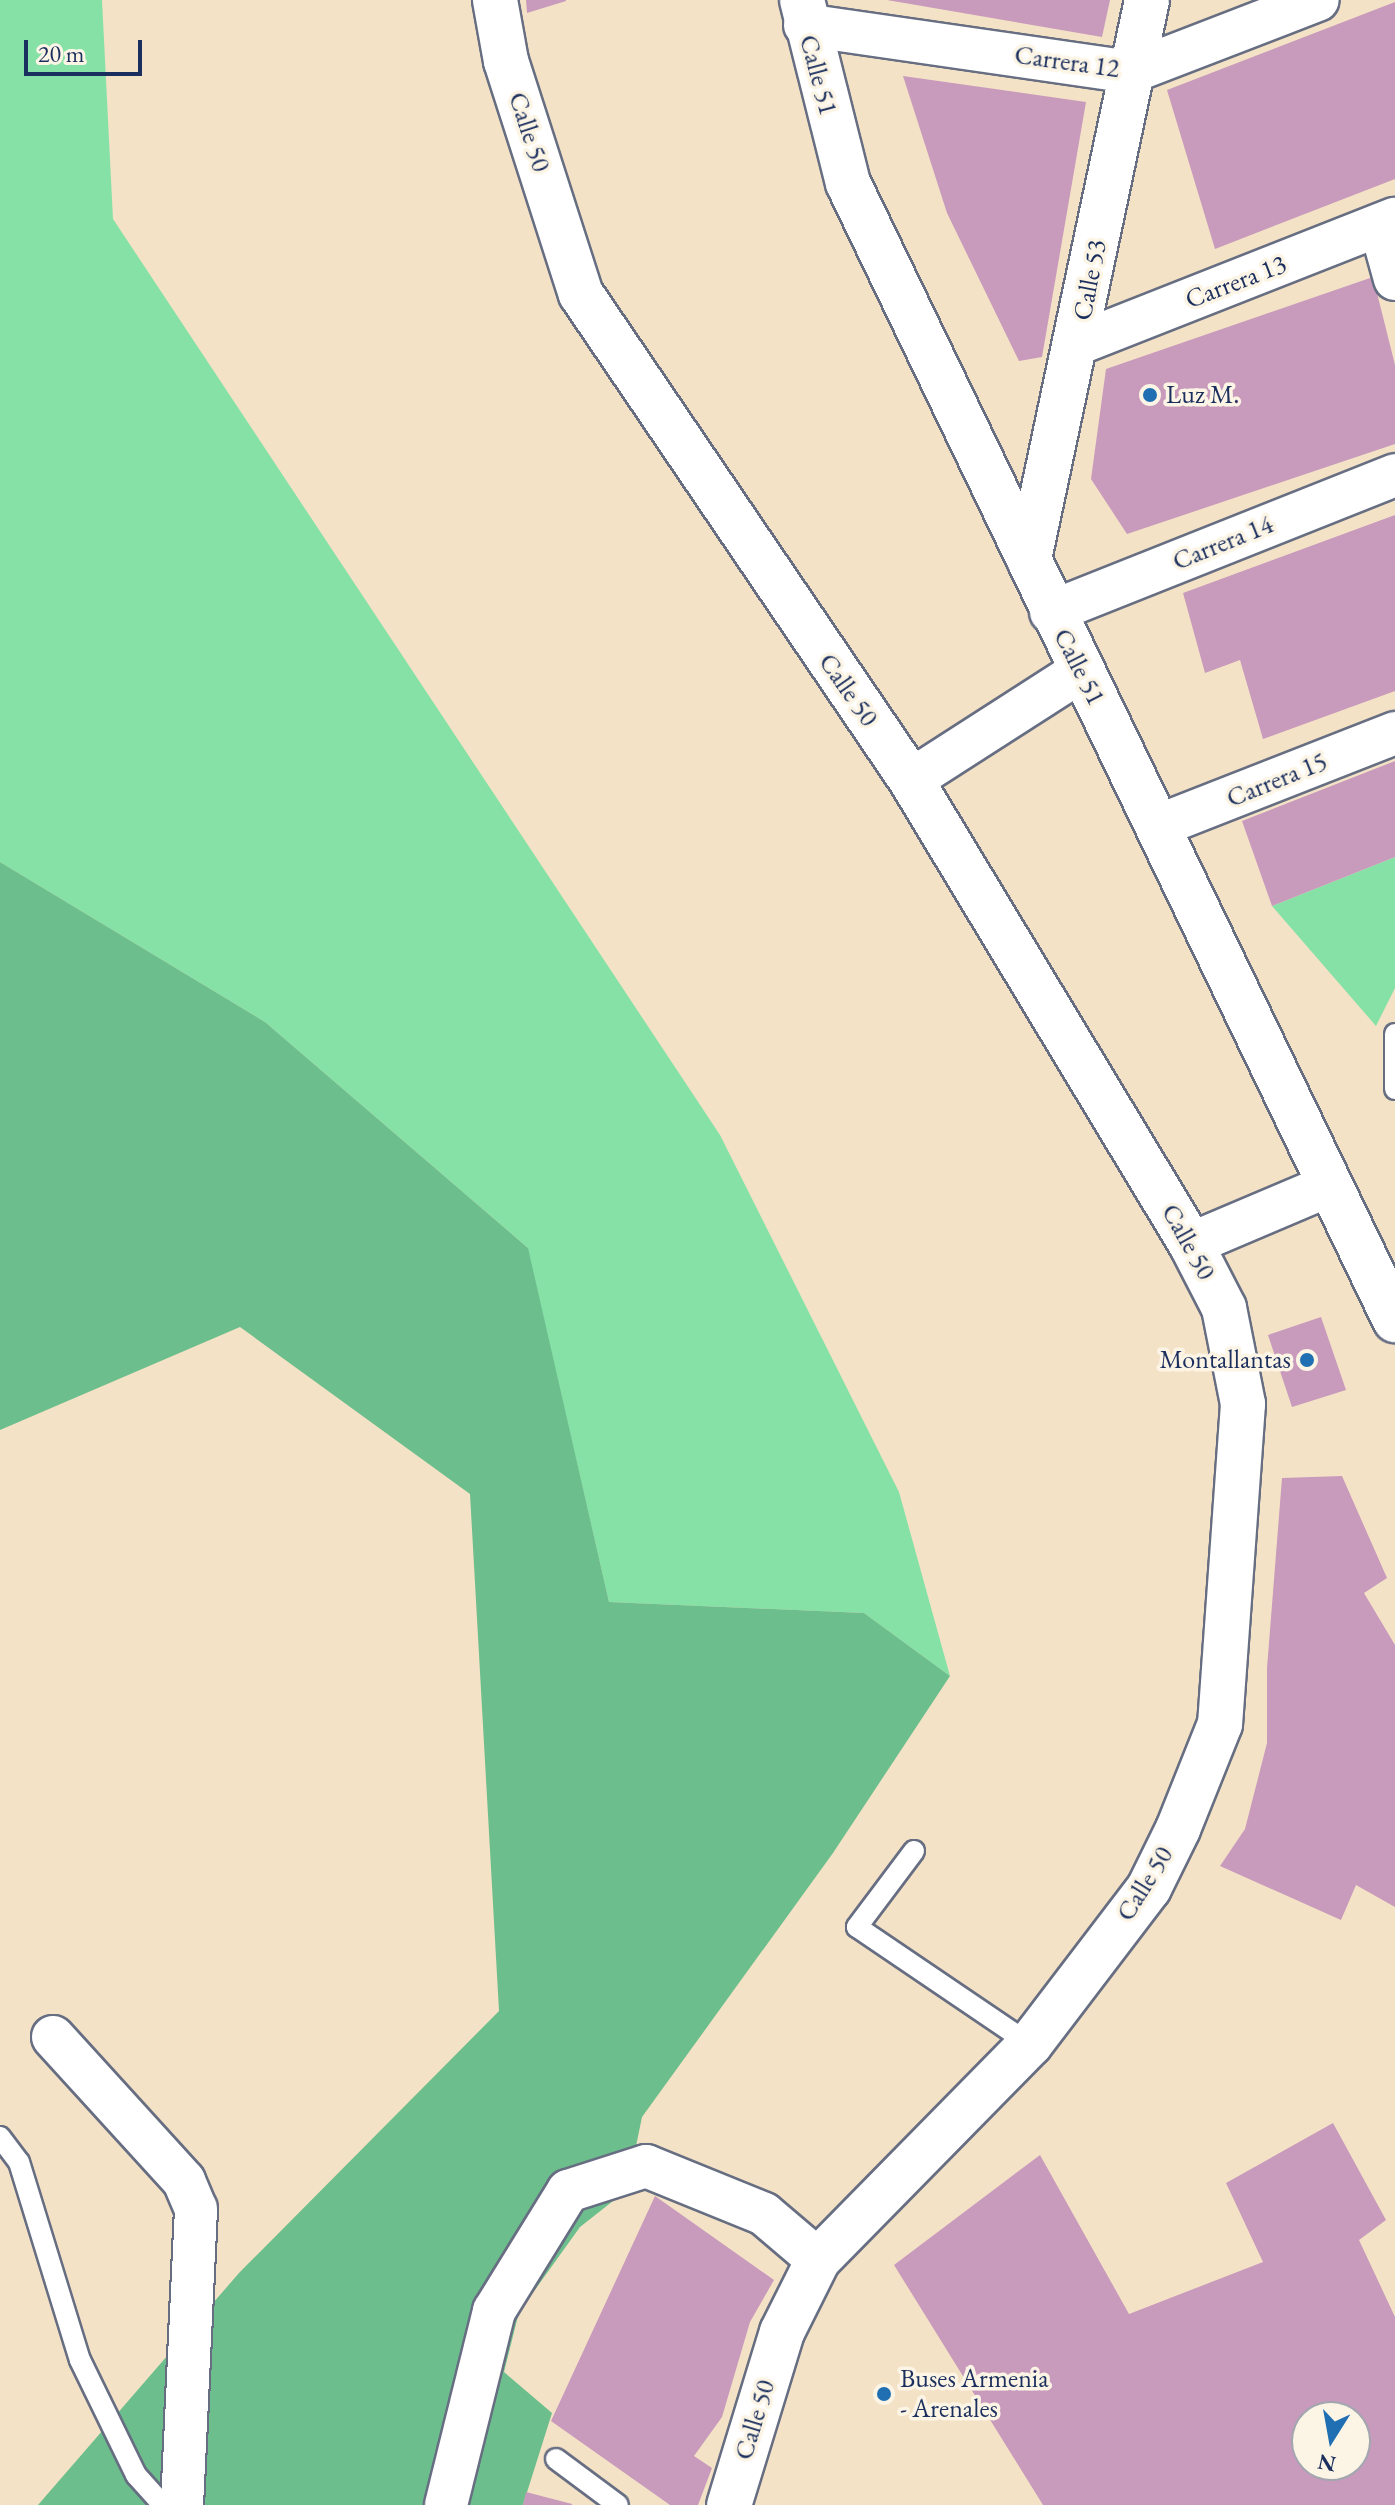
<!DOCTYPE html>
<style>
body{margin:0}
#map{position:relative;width:1395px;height:2505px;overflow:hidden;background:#f4e2c6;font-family:"EB Garamond",serif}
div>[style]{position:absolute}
.green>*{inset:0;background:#86e1a7}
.forest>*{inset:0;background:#6cbf8c}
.building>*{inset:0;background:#c89abc}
.roads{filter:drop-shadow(2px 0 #676e82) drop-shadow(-2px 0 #676e82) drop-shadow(0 2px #676e82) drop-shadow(0 -2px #676e82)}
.service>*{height:20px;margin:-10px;padding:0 10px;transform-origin:10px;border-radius:10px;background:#fff}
.minor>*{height:42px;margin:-21px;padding:0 21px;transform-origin:21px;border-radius:21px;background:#fff}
.tertiary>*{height:44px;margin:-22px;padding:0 22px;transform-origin:22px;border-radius:22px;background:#fff}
.secondary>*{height:44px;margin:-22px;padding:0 22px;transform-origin:22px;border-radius:22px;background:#fff}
.dots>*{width:22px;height:22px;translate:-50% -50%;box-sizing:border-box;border:4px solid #fcf5e5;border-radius:50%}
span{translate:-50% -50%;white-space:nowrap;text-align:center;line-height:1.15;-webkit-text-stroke:7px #fcf5e5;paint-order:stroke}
.street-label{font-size:26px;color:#1b2f5e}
.poi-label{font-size:26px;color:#1b2f5e}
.left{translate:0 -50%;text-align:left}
.right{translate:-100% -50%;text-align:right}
.north{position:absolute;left:1291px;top:2401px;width:80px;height:80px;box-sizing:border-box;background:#fcf5e5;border:2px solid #a2a6af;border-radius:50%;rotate:191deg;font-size:22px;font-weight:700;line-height:32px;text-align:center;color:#1b2f5e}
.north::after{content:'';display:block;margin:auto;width:28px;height:36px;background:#1f6fb2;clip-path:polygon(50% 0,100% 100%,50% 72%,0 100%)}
.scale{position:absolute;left:24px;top:40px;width:118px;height:36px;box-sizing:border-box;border:4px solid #1b2f5e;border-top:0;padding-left:10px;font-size:24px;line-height:28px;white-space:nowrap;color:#1b2f5e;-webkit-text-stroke:6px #fcf5e5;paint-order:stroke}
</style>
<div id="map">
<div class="green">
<i style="clip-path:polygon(0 0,102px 0,113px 219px,720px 1135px,899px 1492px,950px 1676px,864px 1613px,609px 1602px,527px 1247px,265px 1022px,0 862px)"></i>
<i style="clip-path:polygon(1395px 857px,1395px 988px,1376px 1026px,1272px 906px)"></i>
</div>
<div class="forest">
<i style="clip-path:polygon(0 862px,265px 1022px,528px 1248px,609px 1602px,864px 1613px,950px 1676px,833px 1853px,642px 2117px,627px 2190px,580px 2227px,519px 2312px,504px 2372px,552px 2413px,523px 2505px,38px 2505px,239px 2273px,499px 2011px,470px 1494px,240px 1327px,0 1430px)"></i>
</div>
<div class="building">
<i style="clip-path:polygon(526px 0,566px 0,566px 1px,527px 13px)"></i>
<i style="clip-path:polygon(887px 0,1110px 0,1102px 37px)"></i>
<i style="clip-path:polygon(1395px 2px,1395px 179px,1215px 249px,1167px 90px)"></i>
<i style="clip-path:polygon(903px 76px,1086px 102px,1042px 357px,1019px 361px,947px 213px)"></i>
<i style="clip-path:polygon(1373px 277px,1395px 365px,1395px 444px,1127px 534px,1091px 479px,1106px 369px)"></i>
<i style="clip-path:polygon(1395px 515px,1395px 691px,1263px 739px,1240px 660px,1205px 673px,1183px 593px)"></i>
<i style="clip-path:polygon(1395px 761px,1395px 857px,1272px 906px,1242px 821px)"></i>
<i style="clip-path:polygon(1321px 1317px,1346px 1390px,1292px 1407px,1268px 1335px)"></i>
<i style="clip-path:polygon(1342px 1476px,1387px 1578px,1364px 1593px,1395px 1645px,1395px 1907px,1356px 1885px,1341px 1920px,1220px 1866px,1245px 1829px,1267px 1743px,1267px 1668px,1282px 1478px)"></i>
<i style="clip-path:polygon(evenodd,1333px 2123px,1386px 2220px,1359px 2240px,1395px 2317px,1395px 2505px,1043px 2505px,894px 2265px,1040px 2155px,1129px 2314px,1263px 2262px,1226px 2183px,1333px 2123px,1307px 2417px,1355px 2417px,1355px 2465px,1307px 2465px,1307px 2417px)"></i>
<i style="clip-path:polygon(655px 2196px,774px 2280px,750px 2322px,722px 2417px,694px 2456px,712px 2468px,698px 2505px,670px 2505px,551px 2421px)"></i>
<i style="clip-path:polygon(526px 2492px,572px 2504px,572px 2505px,523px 2505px)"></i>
</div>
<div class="roads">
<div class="service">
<i style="left:1395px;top:1034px;width:55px;rotate:90deg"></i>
<i style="left:914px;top:1851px;width:95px;rotate:126.9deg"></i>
<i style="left:857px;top:1927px;width:209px;rotate:34.1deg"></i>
<i style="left:0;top:2137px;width:31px;rotate:53deg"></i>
<i style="left:19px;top:2162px;width:207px;rotate:72.9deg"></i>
<i style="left:80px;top:2360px;width:128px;rotate:64deg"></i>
<i style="left:136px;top:2475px;width:40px;rotate:48deg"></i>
<i style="left:556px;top:2459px;width:77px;rotate:36.6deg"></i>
</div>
<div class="minor">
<i style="left:805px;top:25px;width:329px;rotate:8.2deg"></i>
<i style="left:1131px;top:72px;width:200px;rotate:-21.1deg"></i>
<i style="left:1380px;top:225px;width:56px;rotate:74.5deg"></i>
<i style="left:1077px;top:344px;width:342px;rotate:-21.5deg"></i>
<i style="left:1051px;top:612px;width:370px;rotate:-21.7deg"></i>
<i style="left:911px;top:780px;width:202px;rotate:-32.7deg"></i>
<i style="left:1158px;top:826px;width:255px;rotate:-21.4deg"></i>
<i style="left:1191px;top:1244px;width:151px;rotate:-23deg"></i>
<i style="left:53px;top:2037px;width:195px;rotate:47.7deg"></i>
<i style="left:184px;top:2181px;width:30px;rotate:67deg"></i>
<i style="left:196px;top:2209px;width:296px;rotate:92.7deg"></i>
<i style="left:446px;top:2505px;width:200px;rotate:-76.1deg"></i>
<i style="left:494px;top:2311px;width:141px;rotate:-58.3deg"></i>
<i style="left:568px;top:2191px;width:82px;rotate:-17.8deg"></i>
<i style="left:646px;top:2166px;width:127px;rotate:22.1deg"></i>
<i style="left:764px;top:2214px;width:71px;rotate:40.4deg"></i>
</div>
<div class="tertiary">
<i style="left:1029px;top:559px;width:571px;rotate:-78.08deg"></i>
</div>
<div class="secondary">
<i style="left:495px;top:0;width:62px;rotate:79.8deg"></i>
<i style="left:506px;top:61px;width:245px;rotate:72.2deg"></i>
<i style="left:581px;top:294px;width:587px;rotate:55.82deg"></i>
<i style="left:911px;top:780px;width:542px;rotate:58.89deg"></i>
<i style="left:1191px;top:1244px;width:72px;rotate:62.7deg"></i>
<i style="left:1224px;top:1308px;width:98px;rotate:78.8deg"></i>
<i style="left:1243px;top:1404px;width:321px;rotate:94.1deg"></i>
<i style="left:1220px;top:1724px;width:113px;rotate:111.8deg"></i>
<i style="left:1178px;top:1829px;width:66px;rotate:116.2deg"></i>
<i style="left:1149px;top:1888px;width:196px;rotate:127.3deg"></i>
<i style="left:1030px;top:2044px;width:303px;rotate:134.5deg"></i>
<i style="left:818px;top:2260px;width:80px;rotate:116.6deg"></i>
<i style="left:782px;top:2332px;width:181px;rotate:107deg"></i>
<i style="left:802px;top:0;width:189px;rotate:75.9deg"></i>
<i style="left:848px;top:183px;width:1262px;rotate:64.31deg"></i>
</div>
</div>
<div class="dots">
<i style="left:1150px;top:395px;background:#1f6fb2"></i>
<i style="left:1307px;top:1360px;background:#1f6fb2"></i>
<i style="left:884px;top:2394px;background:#1f6fb2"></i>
</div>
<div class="street-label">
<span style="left:1067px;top:62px;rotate:8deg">Carrera 12</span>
<span style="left:818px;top:75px;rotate:75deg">Calle 51</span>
<span style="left:529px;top:132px;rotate:72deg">Calle 50</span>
<span style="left:1090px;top:280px;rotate:-79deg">Calle 53</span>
<span style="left:1236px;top:282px;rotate:-21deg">Carrera 13</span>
<span style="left:1223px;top:543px;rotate:-22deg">Carrera 14</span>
<span style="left:1079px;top:667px;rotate:63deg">Calle 51</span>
<span style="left:848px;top:690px;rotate:55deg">Calle 50</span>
<span style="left:1277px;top:780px;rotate:-22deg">Carrera 15</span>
<span style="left:1188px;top:1242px;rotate:61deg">Calle 50</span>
<span style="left:1145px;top:1884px;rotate:-58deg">Calle 50</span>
<span style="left:755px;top:2420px;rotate:-73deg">Calle 50</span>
</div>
<div class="poi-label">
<span class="left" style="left:1166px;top:395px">Luz M.</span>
<span class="right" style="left:1291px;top:1360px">Montallantas</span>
<span class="left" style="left:900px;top:2394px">Buses Armenia<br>- Arenales</span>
</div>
<div class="north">N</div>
<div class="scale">20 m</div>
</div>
